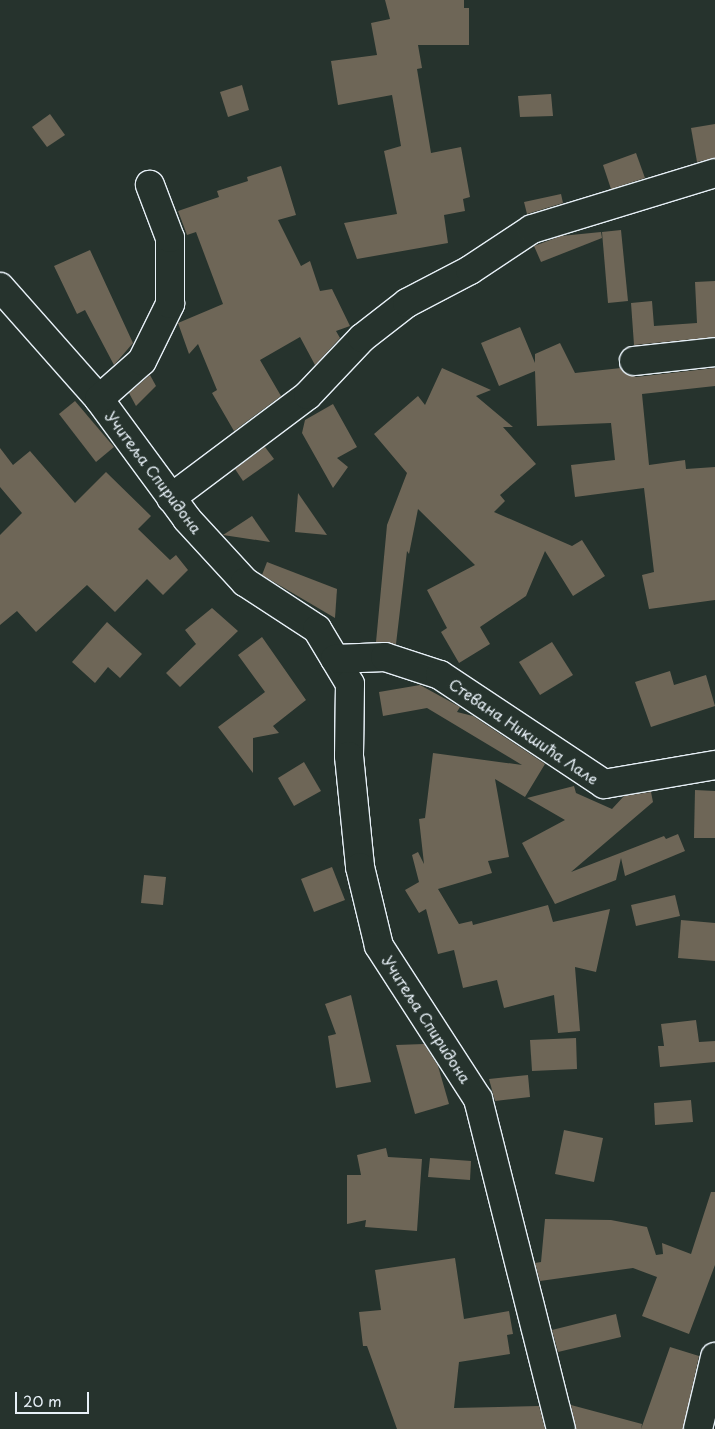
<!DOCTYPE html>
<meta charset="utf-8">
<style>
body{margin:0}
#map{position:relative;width:715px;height:1429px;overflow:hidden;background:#26332d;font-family:"Playpen Sans",sans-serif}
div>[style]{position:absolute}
.building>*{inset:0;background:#6e6657}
.roads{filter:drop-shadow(1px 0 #e8f1f8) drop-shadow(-1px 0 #e8f1f8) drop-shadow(0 1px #e8f1f8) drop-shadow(0 -1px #e8f1f8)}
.minor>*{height:28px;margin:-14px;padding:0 14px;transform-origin:14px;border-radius:14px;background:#26332d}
span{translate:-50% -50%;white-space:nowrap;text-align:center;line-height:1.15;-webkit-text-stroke:4px #26332d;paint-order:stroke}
.street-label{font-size:15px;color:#e8f1f8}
.scale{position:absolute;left:15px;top:1392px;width:74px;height:22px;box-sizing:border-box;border:2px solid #e8f1f8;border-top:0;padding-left:6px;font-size:15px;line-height:18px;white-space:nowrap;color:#e8f1f8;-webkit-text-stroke:4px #26332d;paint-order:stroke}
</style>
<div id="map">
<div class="building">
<i style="clip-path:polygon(385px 0,464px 0,464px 8px,469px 8px,469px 45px,418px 45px,422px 68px,417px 69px,431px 153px,461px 147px,470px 197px,463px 199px,465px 211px,444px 215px,448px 243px,357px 259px,344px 223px,397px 214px,384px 151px,401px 146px,392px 95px,338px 105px,331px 61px,377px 55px,371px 23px,390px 19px)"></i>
<i style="clip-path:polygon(242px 85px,249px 110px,228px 117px,220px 92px)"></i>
<i style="clip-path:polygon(551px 94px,553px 116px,520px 117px,518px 96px)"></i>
<i style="clip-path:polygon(50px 114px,65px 135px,47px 147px,32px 127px)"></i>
<i style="clip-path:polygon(715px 124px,715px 158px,697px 162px,691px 128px)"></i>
<i style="clip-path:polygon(636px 153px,645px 178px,611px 189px,603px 165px)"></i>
<i style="clip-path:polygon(281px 166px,296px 215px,278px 220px,301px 266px,310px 261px,320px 291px,332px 289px,350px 326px,336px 331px,340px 338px,315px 365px,300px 337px,260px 360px,281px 396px,234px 431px,212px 393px,217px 390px,198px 344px,189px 354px,178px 323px,223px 304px,196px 232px,187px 235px,178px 211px,219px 197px,217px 191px,248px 181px,247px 177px)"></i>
<i style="clip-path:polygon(561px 194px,563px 203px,527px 214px,524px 202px)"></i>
<i style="clip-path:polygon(621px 230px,628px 301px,608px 303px,602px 232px)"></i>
<i style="clip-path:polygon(601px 232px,602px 238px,541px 262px,534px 246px,561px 236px)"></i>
<i style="clip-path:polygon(90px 250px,133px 343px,114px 365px,85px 310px,77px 314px,54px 266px)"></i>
<i style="clip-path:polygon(715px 281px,715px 337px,634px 345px,631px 303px,652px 301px,654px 326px,697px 323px,695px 282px)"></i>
<i style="clip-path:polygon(520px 327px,535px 363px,535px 354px,560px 343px,575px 373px,621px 368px,636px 377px,715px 368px,715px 386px,642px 394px,649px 465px,685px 460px,686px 469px,715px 467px,715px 600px,649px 609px,642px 575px,654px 572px,644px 488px,575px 497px,571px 465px,615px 460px,611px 423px,537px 426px,535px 371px,499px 386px,481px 343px)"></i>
<i style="clip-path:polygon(442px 368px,491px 390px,476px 396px,513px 427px,503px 427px,536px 464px,500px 495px,505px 501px,494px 512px,572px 546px,582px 540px,605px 576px,573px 596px,545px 551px,526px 596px,480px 627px,490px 644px,459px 663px,441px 632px,447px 628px,427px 590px,475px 565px,418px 509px,409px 554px,407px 551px,396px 644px,376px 642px,387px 525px,407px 473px,374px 434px,418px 396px,425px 405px)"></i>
<i style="clip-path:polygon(150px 375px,156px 386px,136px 406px,129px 393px)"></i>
<i style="clip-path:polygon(75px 401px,114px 447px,96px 462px,59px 414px)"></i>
<i style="clip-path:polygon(333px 404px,357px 447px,337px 458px,348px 467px,333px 488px,302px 433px,305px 420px)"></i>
<i style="clip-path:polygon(265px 447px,274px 459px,243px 481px,235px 469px)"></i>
<i style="clip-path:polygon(0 448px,13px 465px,30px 451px,75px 503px,106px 472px,151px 516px,138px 529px,170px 560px,176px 555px,188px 570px,163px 595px,147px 579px,115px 612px,87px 585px,36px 632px,17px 611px,0 625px,0 535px,22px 513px,0 487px)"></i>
<i style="clip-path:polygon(298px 493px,327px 535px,295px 532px)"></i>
<i style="clip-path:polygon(252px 516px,270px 542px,223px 535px)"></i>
<i style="clip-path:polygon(267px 562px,337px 589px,335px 618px,262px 575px)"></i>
<i style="clip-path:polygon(212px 608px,238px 631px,180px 687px,166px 673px,196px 644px,185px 630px)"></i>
<i style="clip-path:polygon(107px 622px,142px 654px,120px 678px,108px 667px,95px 683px,72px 662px)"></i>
<i style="clip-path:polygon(262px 637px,306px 700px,273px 726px,279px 733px,253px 738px,253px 773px,218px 727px,265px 692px,238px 655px)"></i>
<i style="clip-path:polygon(552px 642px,573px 675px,540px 695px,519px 662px)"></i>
<i style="clip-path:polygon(670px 671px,674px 685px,706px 675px,715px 706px,651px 727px,635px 682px)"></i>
<i style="clip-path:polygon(420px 685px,460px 707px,457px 712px,473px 716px,545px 764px,525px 797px,495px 779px,509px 857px,488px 861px,492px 873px,438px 889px,459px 924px,472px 921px,473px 925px,548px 905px,553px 922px,610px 909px,596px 972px,575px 967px,580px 1031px,558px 1033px,554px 995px,504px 1008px,497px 980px,463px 988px,454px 950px,438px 954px,426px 909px,419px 913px,405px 890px,419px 882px,412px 855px,418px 852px,424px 864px,419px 819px,425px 818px,433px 753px,522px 765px,427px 708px,383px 716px,379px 692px)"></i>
<i style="clip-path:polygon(304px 762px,321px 791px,294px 806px,278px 778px)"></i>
<i style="clip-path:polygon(574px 786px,576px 793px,612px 809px,624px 796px,651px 792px,653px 802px,571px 872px,664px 836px,666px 839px,678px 834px,685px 851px,625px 876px,621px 858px,616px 880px,555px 904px,522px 843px,565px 820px,527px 798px)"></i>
<i style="clip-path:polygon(695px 790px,715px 791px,715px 838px,694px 838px)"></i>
<i style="clip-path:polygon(332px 867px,345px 900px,314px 912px,301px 879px)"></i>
<i style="clip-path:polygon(144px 875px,166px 877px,163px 905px,141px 903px)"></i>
<i style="clip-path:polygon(675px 895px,680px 916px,636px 926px,631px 905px)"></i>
<i style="clip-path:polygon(681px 920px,715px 923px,715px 961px,678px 958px)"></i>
<i style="clip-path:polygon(351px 995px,371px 1082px,336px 1088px,328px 1036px,336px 1034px,325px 1004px)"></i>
<i style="clip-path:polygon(696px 1020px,699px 1042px,715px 1041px,715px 1062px,660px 1067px,658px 1046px,664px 1046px,661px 1024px)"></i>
<i style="clip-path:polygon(576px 1038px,577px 1069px,532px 1071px,530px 1040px)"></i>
<i style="clip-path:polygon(424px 1044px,438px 1066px,449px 1104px,415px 1114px,396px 1045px)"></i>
<i style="clip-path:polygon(528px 1075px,530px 1097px,495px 1101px,489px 1079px)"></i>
<i style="clip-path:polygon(691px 1100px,693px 1122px,655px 1125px,654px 1103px)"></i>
<i style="clip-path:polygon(564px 1130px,603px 1138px,594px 1182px,555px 1174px)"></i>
<i style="clip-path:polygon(386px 1148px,388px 1157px,422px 1159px,417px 1231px,365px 1227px,366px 1220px,347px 1224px,347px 1175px,361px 1175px,357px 1155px)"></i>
<i style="clip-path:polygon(430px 1158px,471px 1161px,470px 1180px,428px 1177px)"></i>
<i style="clip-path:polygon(711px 1192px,715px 1192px,715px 1265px,689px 1334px,642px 1316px,657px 1277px,633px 1268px,540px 1281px,535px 1263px,541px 1262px,545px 1219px,611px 1220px,647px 1227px,656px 1255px,663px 1254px,662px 1243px,691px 1254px)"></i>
<i style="clip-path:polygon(455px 1258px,464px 1319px,509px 1311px,513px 1334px,507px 1335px,510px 1354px,459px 1362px,454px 1408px,539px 1406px,545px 1429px,397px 1429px,367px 1346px,363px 1346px,359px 1312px,381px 1310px,375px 1270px)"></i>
<i style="clip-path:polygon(616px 1314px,621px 1337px,558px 1352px,552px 1330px)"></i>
<i style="clip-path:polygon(670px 1347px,699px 1356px,683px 1429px,576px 1429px,571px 1405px,642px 1424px,641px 1429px)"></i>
</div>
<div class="roads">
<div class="minor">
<i style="left:0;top:287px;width:149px;rotate:48.5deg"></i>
<i style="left:99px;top:399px;width:149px;rotate:53.7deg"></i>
<i style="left:187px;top:519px;width:86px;rotate:47.4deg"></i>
<i style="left:245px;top:582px;width:86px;rotate:33.1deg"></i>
<i style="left:317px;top:629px;width:64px;rotate:59deg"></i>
<i style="left:350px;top:684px;width:72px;rotate:90.8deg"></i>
<i style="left:349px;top:756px;width:112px;rotate:84.3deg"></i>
<i style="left:360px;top:867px;width:81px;rotate:76.5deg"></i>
<i style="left:379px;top:946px;width:182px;rotate:57.1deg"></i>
<i style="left:478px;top:1099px;width:340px;rotate:75.9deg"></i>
<i style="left:634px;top:361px;width:81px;rotate:-6.3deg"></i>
<i style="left:99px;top:399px;width:57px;rotate:-41.5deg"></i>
<i style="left:142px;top:361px;width:64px;rotate:-63.8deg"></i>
<i style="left:170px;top:304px;width:66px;rotate:-90deg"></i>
<i style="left:170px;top:238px;width:57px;rotate:-110.7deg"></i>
<i style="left:171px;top:498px;width:171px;rotate:-36.9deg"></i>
<i style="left:308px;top:395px;width:79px;rotate:-46.5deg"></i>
<i style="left:362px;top:338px;width:57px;rotate:-37.9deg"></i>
<i style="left:407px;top:303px;width:71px;rotate:-27.6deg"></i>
<i style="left:470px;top:270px;width:74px;rotate:-33.5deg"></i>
<i style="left:532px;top:229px;width:191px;rotate:-17deg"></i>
<i style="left:335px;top:659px;width:50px;rotate:-2.3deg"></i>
<i style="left:385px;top:657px;width:58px;rotate:18.1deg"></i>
<i style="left:440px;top:675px;width:197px;rotate:33.6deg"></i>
<i style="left:604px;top:784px;width:113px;rotate:-9.7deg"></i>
<i style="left:698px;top:1429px;width:74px;rotate:-76.7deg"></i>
</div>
</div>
<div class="street-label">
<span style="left:154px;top:472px;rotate:53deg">Учитеља Спиридона</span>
<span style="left:524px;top:731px;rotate:34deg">Стевана Никшића Лале</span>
<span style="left:427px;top:1019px;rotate:57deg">Учитеља Спиридона</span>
</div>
<div class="scale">20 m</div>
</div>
